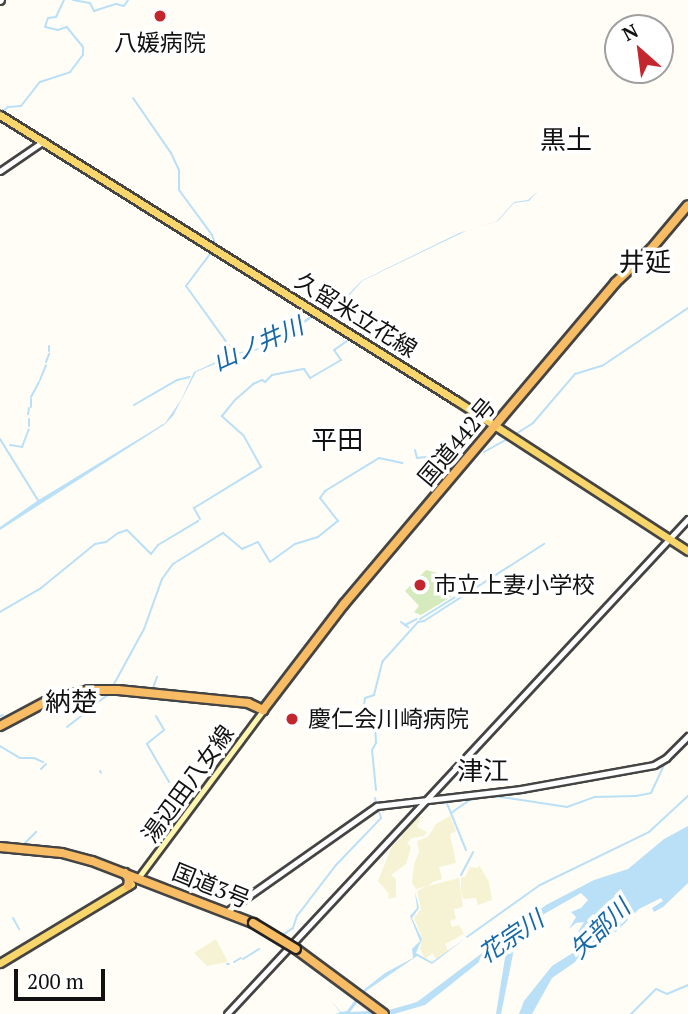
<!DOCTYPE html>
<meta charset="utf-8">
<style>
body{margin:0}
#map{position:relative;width:688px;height:1014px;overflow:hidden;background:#fffdf5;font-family:"PT Serif","Noto Sans JP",serif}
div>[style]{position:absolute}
.farmland>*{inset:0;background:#f6f3d4}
.green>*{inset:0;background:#d5ebbd}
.water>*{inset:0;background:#b9e0f7}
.stream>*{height:2px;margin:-1px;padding:0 1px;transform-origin:1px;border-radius:1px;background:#b9e0f7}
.roads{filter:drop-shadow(2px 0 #444) drop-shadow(-2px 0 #444) drop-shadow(0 2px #444) drop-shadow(0 -2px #444)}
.tertiary>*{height:4.5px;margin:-2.25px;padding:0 2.25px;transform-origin:2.25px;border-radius:2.25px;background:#fff}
.secondary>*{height:5px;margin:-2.5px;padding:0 2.5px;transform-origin:2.5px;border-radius:2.5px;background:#fff6b0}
.primary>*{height:7px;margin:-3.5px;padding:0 3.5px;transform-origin:3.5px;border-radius:3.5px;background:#f9d66b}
.trunk>*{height:8px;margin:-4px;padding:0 4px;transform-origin:4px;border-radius:4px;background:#f7bc64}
.bridges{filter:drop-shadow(2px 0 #222) drop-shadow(-2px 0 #222) drop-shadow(0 2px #222) drop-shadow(0 -2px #222)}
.trunk-bridge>*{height:8px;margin:-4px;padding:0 4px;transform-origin:4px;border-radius:4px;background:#f7bc64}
.dots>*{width:19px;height:19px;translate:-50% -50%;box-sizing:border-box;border:4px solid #fff;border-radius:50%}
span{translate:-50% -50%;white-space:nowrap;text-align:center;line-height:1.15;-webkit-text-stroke:7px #fff;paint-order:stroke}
.poi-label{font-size:23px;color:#111}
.left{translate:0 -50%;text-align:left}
.street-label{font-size:23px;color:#111}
.water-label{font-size:24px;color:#1768a6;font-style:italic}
.quarter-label{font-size:26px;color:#111}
.north{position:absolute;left:604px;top:14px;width:70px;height:70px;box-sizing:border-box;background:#fff;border:2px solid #a0a0a0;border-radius:50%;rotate:332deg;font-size:19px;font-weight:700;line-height:28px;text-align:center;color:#111}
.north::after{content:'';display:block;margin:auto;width:24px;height:32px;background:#c4262e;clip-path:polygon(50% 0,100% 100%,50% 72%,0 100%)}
.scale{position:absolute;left:14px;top:969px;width:91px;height:32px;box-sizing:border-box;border:4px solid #111;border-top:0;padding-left:9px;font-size:21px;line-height:24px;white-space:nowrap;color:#111;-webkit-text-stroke:5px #fff;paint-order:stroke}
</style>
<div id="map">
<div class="farmland">
<i style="clip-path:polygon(417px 814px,421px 817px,417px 827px,427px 832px,424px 836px,412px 838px,407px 843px,411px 847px,406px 864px,391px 875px,396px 879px,396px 897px,388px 899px,389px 894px,378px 881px,392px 846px,402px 837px,399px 833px)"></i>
<i style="clip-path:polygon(450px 816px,456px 831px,450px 834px,456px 863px,439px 867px,442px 879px,433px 882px,428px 886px,459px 878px,463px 907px,454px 909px,456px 919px,450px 921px,452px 927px,459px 925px,464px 934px,445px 944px,448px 951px,436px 959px,432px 953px,425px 959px,420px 949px,422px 937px,414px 918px,421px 909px,417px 891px,428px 886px,416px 889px,412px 883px,414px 864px,419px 852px,417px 841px,428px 837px,436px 824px)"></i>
<i style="clip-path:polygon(479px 865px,489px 882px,492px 900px,478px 905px,476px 898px,463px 899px,461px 890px,461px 877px,465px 877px,470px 867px,478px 868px)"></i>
<i style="clip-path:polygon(216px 939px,228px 962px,207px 966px,194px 953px)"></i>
</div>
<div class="green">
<i style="clip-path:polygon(426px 570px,437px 573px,450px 582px,451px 597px,421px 615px,414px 612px,419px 606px,405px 591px)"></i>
</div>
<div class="water">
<i style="clip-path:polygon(538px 191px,529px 201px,514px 203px,498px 221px,468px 230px,362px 281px,349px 296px,333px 303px,289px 334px,255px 351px,241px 353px,196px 372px,173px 416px,164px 425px,0 530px,0 527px,37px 501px,165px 423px,181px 400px,194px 372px,235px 353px,254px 350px,282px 337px,330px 301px,348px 295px,361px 281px,459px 233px,497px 221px,514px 202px,528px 200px)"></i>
<i style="clip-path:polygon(688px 826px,688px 883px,663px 907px,654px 912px,652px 908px,663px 901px,661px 898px,639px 909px,616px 932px,612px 931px,606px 942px,599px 940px,591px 951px,552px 978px,532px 1014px,519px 1014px,524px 1001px,552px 966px,582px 947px,587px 940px,581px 938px,592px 927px,577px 934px,584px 922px,576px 923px,569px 929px,576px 917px,571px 912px,581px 908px,588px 900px,581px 893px,530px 922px,517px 934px,501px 1014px,496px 1014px,508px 939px,425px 1005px,394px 1014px,336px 1014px,340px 1012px,330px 1000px,341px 1012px,347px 1011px,361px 992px,385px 973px,413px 958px,412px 949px,420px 941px,410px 916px,417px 908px,415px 892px,419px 908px,412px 918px,422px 939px,416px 953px,432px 962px,466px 938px,432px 964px,417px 956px,366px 991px,350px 1012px,389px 1010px,417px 1002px,546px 905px,594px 880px,628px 869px,664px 839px)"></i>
</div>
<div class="stream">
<i style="left:73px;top:0;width:17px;rotate:10deg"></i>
<i style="left:90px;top:3px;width:9px;rotate:63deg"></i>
<i style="left:94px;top:11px;width:23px;rotate:-18deg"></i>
<i style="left:116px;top:4px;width:8px;rotate:14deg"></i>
<i style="left:124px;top:6px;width:7px;rotate:-56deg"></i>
<i style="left:133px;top:98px;width:67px;rotate:55.4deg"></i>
<i style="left:171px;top:153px;width:19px;rotate:65deg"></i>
<i style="left:179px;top:170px;width:20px;rotate:90deg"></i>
<i style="left:179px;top:190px;width:56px;rotate:53.7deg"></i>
<i style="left:212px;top:235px;width:12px;rotate:70deg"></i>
<i style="left:2px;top:112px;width:8px;rotate:-40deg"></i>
<i style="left:8px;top:107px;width:13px;rotate:-4deg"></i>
<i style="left:21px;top:106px;width:31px;rotate:-52deg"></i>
<i style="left:40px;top:82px;width:32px;rotate:-18deg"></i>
<i style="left:70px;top:72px;width:21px;rotate:-53deg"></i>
<i style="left:83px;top:55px;width:8px;rotate:-90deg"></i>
<i style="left:83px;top:47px;width:26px;rotate:-129deg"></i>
<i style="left:67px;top:27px;width:9px;rotate:162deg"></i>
<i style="left:58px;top:30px;width:13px;rotate:-167deg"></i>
<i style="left:45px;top:27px;width:9px;rotate:-72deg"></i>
<i style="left:48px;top:18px;width:8px;rotate:-7deg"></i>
<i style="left:56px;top:17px;width:19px;rotate:-65deg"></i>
<i style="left:213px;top:250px;width:45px;rotate:126.9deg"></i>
<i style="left:186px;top:286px;width:84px;rotate:54.2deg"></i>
<i style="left:359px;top:335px;width:27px;rotate:-13deg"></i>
<i style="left:49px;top:351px;width:5px;rotate:-90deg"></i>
<i style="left:46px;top:362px;width:9px;rotate:-69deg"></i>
<i style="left:40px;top:380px;width:16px;rotate:-68deg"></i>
<i style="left:31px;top:397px;width:17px;rotate:-62deg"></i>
<i style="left:31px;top:399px;width:8px;rotate:90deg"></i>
<i style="left:134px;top:405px;width:50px;rotate:-30.2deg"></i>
<i style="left:177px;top:380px;width:13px;rotate:-13deg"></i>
<i style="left:28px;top:414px;width:6px;rotate:-81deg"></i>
<i style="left:29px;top:419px;width:7px;rotate:90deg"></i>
<i style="left:514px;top:435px;width:22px;rotate:-32deg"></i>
<i style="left:533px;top:423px;width:65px;rotate:-49.4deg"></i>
<i style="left:575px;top:374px;width:28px;rotate:-17deg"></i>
<i style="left:602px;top:366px;width:104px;rotate:-34deg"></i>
<i style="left:0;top:439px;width:74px;rotate:58.2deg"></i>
<i style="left:10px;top:445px;width:12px;rotate:9deg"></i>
<i style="left:22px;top:447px;width:19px;rotate:-69deg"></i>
<i style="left:415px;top:450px;width:8px;rotate:76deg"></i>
<i style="left:417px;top:458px;width:9px;rotate:-6deg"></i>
<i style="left:484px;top:452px;width:29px;rotate:-29deg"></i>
<i style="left:428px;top:457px;width:29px;rotate:16deg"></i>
<i style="left:200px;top:519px;width:13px;rotate:-119deg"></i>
<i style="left:194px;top:508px;width:79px;rotate:-31.5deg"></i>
<i style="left:261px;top:467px;width:35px;rotate:-119deg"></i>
<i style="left:244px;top:436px;width:30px;rotate:-138deg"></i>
<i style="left:222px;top:416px;width:22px;rotate:-51deg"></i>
<i style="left:236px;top:399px;width:23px;rotate:-41deg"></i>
<i style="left:253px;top:384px;width:10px;rotate:-24deg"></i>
<i style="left:262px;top:380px;width:4px;rotate:34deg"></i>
<i style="left:265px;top:382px;width:10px;rotate:-45deg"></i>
<i style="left:272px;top:375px;width:33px;rotate:-11deg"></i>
<i style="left:304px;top:369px;width:11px;rotate:56deg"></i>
<i style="left:310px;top:378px;width:36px;rotate:-30deg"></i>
<i style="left:341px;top:360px;width:12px;rotate:-125deg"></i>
<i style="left:334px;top:350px;width:19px;rotate:-35deg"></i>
<i style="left:0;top:612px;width:48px;rotate:-30.3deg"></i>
<i style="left:41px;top:588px;width:70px;rotate:-39.2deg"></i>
<i style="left:95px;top:544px;width:11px;rotate:-10deg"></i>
<i style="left:106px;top:542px;width:15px;rotate:-37deg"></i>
<i style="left:118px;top:533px;width:9px;rotate:-18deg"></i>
<i style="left:127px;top:530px;width:34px;rotate:45deg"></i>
<i style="left:151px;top:554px;width:11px;rotate:-52deg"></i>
<i style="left:158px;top:545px;width:47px;rotate:-31deg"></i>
<i style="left:420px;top:619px;width:47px;rotate:-32deg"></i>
<i style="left:401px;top:622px;width:9px;rotate:36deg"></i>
<i style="left:405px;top:625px;width:13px;rotate:-27deg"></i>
<i style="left:114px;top:684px;width:63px;rotate:-61.4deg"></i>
<i style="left:144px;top:629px;width:53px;rotate:-70.2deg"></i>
<i style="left:162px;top:579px;width:19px;rotate:-54deg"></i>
<i style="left:173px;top:564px;width:59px;rotate:-31.8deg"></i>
<i style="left:223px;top:533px;width:25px;rotate:40deg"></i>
<i style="left:242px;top:549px;width:17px;rotate:-24deg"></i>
<i style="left:258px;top:542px;width:23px;rotate:59deg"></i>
<i style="left:270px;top:562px;width:31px;rotate:-36deg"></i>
<i style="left:295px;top:544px;width:24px;rotate:-17deg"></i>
<i style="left:318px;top:537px;width:26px;rotate:-39deg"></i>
<i style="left:338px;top:521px;width:29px;rotate:-128deg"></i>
<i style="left:320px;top:498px;width:9px;rotate:-54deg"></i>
<i style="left:325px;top:491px;width:63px;rotate:-31.4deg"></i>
<i style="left:379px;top:458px;width:24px;rotate:12deg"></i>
<i style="left:153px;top:688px;width:12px;rotate:-70deg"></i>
<i style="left:94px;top:705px;width:19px;rotate:-36deg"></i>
<i style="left:0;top:716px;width:3px;rotate:-18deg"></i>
<i style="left:156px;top:716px;width:16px;rotate:60deg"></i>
<i style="left:164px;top:730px;width:22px;rotate:141deg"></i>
<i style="left:147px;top:744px;width:44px;rotate:59.9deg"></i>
<i style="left:67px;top:727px;width:33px;rotate:-38deg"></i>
<i style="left:0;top:746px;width:23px;rotate:31deg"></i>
<i style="left:20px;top:758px;width:14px"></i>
<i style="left:34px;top:758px;width:10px;rotate:24deg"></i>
<i style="left:41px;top:769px;width:7px;rotate:-45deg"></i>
<i style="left:100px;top:771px;width:2px;rotate:63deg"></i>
<i style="left:376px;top:790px;width:40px;rotate:-95.7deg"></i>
<i style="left:372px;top:750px;width:8px;rotate:-60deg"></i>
<i style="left:376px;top:743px;width:18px;rotate:-93deg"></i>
<i style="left:375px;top:725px;width:23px;rotate:-119deg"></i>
<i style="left:364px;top:705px;width:7px;rotate:-82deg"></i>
<i style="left:365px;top:698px;width:9px;rotate:-18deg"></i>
<i style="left:374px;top:695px;width:34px;rotate:-76deg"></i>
<i style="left:382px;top:662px;width:54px;rotate:-48deg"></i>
<i style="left:418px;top:622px;width:6px;rotate:-9deg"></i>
<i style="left:424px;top:621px;width:143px;rotate:-32.7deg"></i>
<i style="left:446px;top:801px;width:53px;rotate:67.8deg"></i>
<i style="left:467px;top:801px;width:20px;rotate:-15deg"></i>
<i style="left:486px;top:796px;width:15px;rotate:4deg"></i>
<i style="left:501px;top:797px;width:67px;rotate:8.6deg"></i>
<i style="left:567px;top:807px;width:29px;rotate:-20deg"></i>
<i style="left:594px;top:797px;width:42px;rotate:-1.4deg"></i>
<i style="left:636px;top:796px;width:15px;rotate:-11deg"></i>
<i style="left:651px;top:793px;width:31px;rotate:-65deg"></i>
<i style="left:451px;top:813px;width:19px;rotate:-35deg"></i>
<i style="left:467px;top:802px;width:3px;rotate:-108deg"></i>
<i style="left:25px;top:843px;width:16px;rotate:-45deg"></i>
<i style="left:461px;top:875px;width:26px;rotate:-62deg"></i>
<i style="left:13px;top:918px;width:13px;rotate:61deg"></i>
<i style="left:280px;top:937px;width:16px;rotate:-35deg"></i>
<i style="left:293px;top:928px;width:13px;rotate:-72deg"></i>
<i style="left:297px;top:916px;width:64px;rotate:-52.6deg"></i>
<i style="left:336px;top:865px;width:65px;rotate:-46.2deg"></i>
<i style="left:381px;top:818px;width:21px;rotate:-107deg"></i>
<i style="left:467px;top:937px;width:90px;rotate:-35.5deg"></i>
<i style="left:540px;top:885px;width:121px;rotate:-25.9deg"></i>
<i style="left:649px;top:832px;width:53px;rotate:-42.7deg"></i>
<i style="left:243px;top:959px;width:19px;rotate:-32deg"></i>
<i style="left:234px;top:962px;width:8px;rotate:-30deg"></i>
<i style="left:227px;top:964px;width:2px"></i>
<i style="left:631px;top:1014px;width:35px;rotate:-45deg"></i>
<i style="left:656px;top:989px;width:12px;rotate:24deg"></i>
<i style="left:667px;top:994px;width:23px;rotate:-23deg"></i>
</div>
<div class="roads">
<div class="tertiary">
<i style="left:0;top:1px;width:1px;rotate:-45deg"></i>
<i style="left:0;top:171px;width:53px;rotate:-34.3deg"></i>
<i style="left:226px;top:912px;width:184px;rotate:-35.1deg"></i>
<i style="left:377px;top:806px;width:145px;rotate:-6.7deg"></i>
<i style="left:521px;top:789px;width:135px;rotate:-10.2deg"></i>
<i style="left:654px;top:765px;width:14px;rotate:-30deg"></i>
<i style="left:666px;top:758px;width:31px;rotate:-45deg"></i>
<i style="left:227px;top:1014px;width:676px;rotate:-47.04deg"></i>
</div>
<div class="secondary">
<i style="left:138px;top:878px;width:209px;rotate:-53.3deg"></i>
</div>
<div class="primary">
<i style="left:0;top:115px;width:539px;rotate:32.04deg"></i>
<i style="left:457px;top:401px;width:275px;rotate:33deg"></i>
<i style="left:0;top:963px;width:153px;rotate:-31.1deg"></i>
</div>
<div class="trunk">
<i style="left:0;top:726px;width:53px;rotate:-28deg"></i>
<i style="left:47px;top:701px;width:43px;rotate:-14.7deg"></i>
<i style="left:89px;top:690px;width:29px"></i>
<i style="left:118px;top:690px;width:131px;rotate:5.7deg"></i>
<i style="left:248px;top:703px;width:17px;rotate:25deg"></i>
<i style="left:263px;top:710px;width:133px;rotate:-52.6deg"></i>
<i style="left:344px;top:604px;width:420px;rotate:-49.8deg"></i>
<i style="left:615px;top:283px;width:50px;rotate:-43.4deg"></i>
<i style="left:651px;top:249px;width:57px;rotate:-49.9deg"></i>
<i style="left:0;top:847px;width:62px;rotate:5.5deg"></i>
<i style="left:62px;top:853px;width:31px;rotate:15deg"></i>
<i style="left:92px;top:861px;width:173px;rotate:21.1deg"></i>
<i style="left:125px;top:873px;width:7px;rotate:56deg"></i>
<i style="left:129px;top:879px;width:7px;rotate:98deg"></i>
<i style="left:296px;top:949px;width:109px;rotate:36.5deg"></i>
</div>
</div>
<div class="bridges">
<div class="trunk-bridge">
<i style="left:253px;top:923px;width:50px;rotate:31.2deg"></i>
</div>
</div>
<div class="dots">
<i style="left:160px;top:16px;background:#c4262e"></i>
<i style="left:420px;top:585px;background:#c4262e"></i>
<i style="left:292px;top:719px;background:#c4262e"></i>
</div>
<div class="poi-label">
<span style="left:160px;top:43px">八媛病院</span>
<span class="left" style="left:434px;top:585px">市立上妻小学校</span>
<span class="left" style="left:308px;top:719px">慶仁会川崎病院</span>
</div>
<div class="street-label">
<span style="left:356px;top:315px;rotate:32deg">久留米立花線</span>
<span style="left:457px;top:442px;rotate:-50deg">国道442号</span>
<span style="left:188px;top:784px;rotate:-54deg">湯辺田八女線</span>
<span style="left:211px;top:886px;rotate:22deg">国道3号</span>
</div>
<div class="water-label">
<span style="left:258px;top:344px;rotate:-24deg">山ノ井川</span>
<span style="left:600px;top:929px;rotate:-44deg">矢部川</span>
<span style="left:511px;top:937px;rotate:-34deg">花宗川</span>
</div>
<div class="quarter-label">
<span style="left:566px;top:140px">黒土</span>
<span style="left:645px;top:262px">井延</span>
<span style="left:337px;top:440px">平田</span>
<span style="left:71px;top:702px">納楚</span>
<span style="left:483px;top:771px">津江</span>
</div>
<div class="north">N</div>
<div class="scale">200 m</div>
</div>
